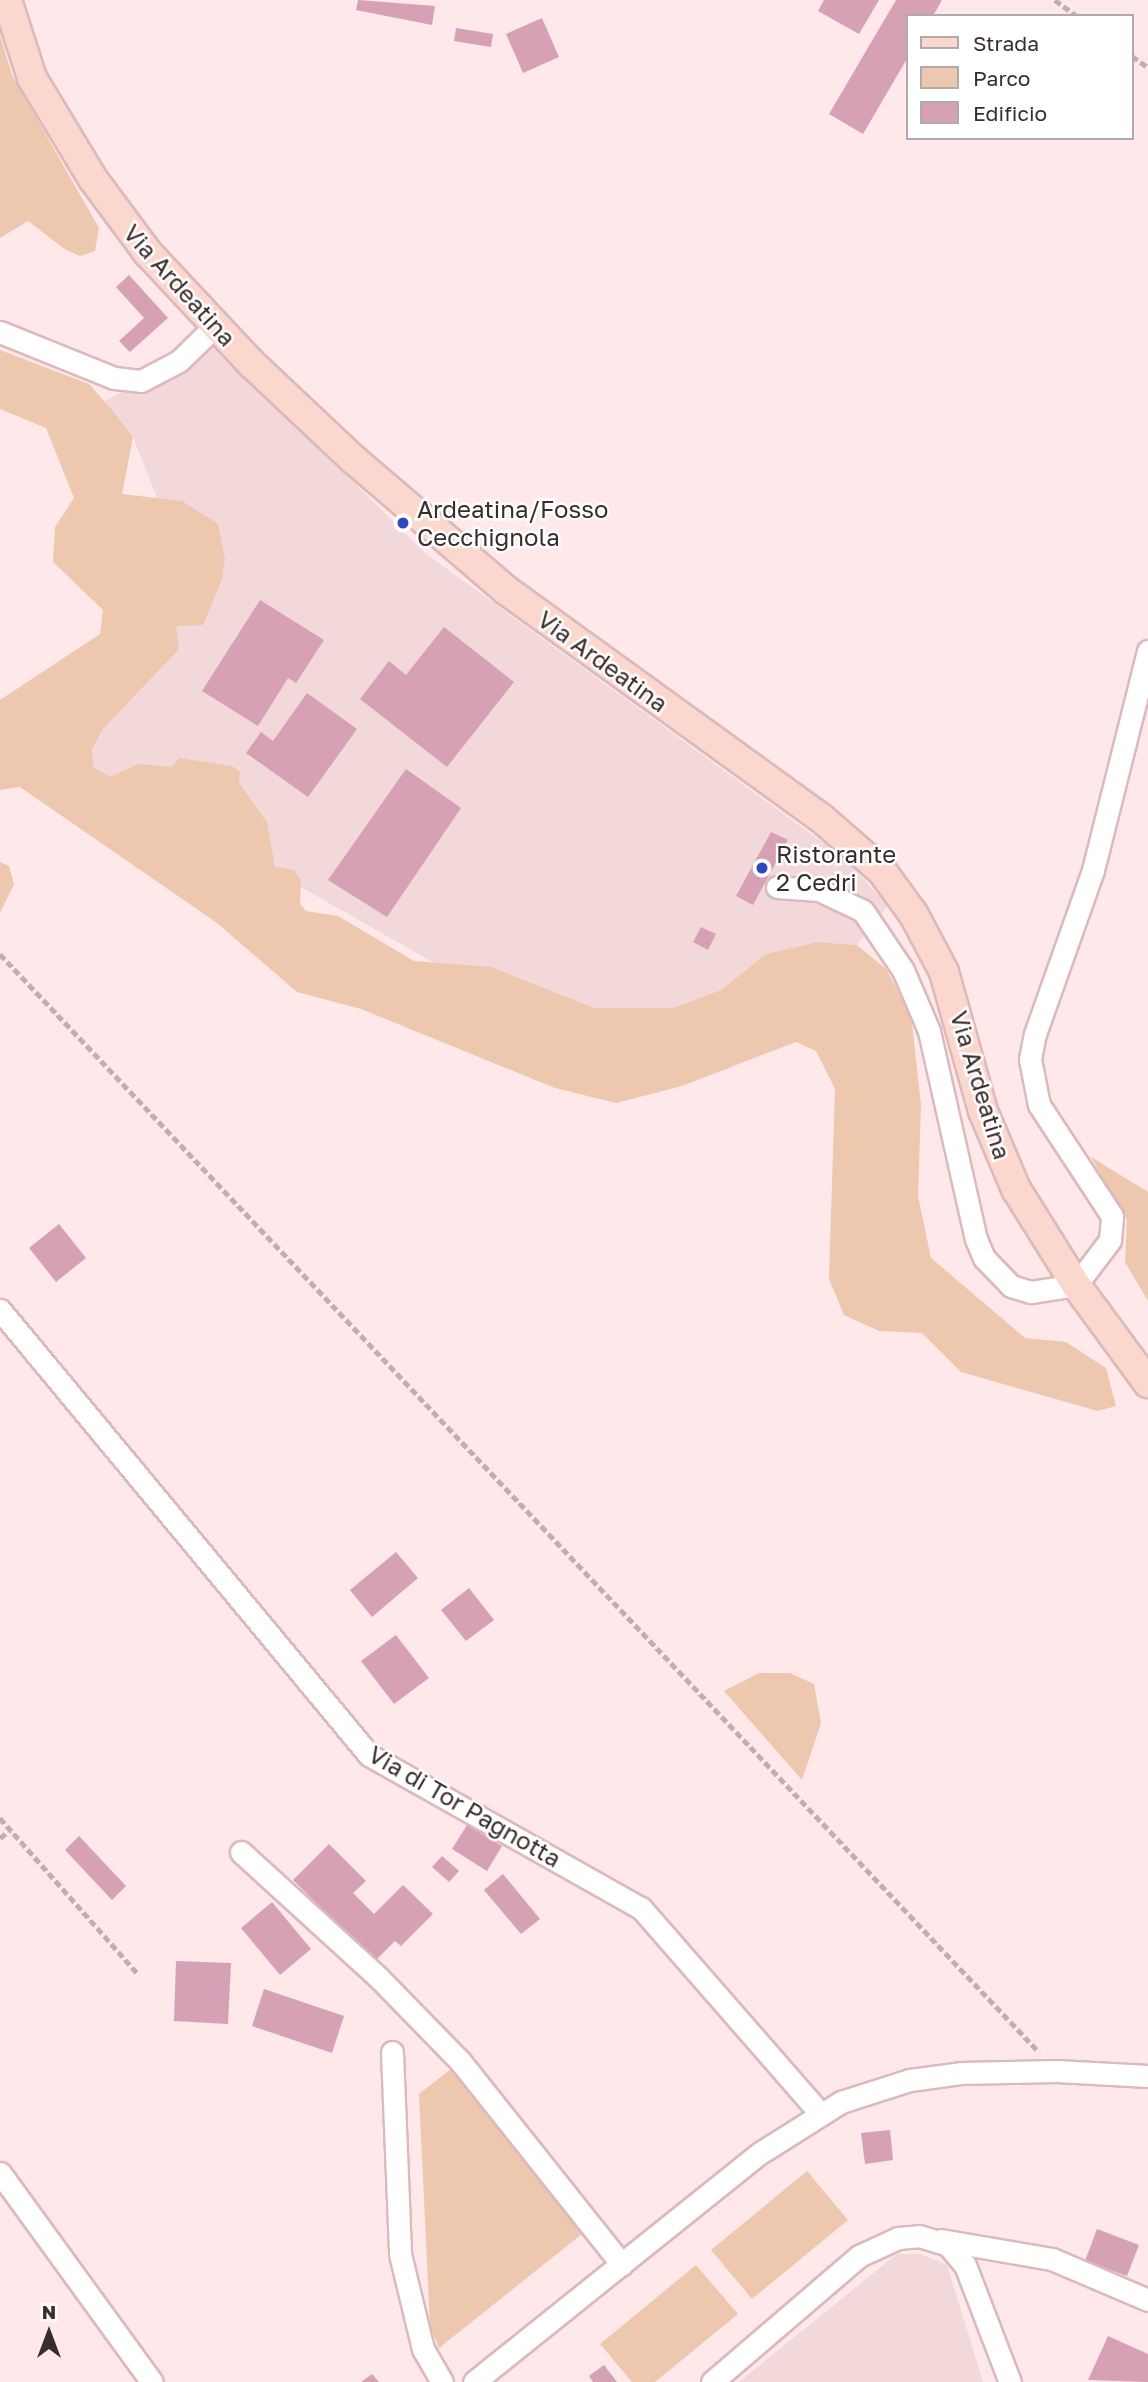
<!DOCTYPE html>
<style>
body{margin:0}
#map{position:relative;width:1148px;height:2382px;overflow:hidden;background:#fee8e9;font-family:"Golos Text",sans-serif}
div>[style]{position:absolute}
.built>*{inset:0;background:#f2d8d9}
.green>*{inset:0;background:#edc8ae}
.building>*{inset:0;background:#d6a0b5}
.path>*{height:4.5px;margin-top:-2.25px;transform-origin:0;background:repeating-linear-gradient(90deg,#c2aeaf 0 7px,transparent 0 10.5px)}
.roads{filter:drop-shadow(2px 0 #dcb9bb) drop-shadow(-2px 0 #dcb9bb) drop-shadow(0 2px #dcb9bb) drop-shadow(0 -2px #dcb9bb)}
.minor>*{height:21px;margin:-10.5px;padding:0 10.5px;transform-origin:10.5px;border-radius:10.5px;background:#fff}
.major>*{height:28px;margin:-14px;padding:0 14px;transform-origin:14px;border-radius:14px;background:#fcd7cd}
.dots>*{width:19px;height:19px;translate:-50% -50%;box-sizing:border-box;border:4px solid #fff;border-radius:50%}
span{translate:-50% -50%;white-space:nowrap;text-align:center;line-height:1.15;-webkit-text-stroke:5px #fff;paint-order:stroke}
.street-label{font-size:24px;color:#392c2c}
.poi-label{font-size:24px;color:#392c2c}
.left{translate:0 -50%;text-align:left}
.legend{position:absolute;left:906px;top:14px;width:228px;height:126px;box-sizing:border-box;background:#fff;border:2px solid #b0abab;margin:0;padding:9px 12px;list-style:none;font-size:21px;color:#392c2c}
.legend li{display:flex;align-items:center;gap:14px;height:35px}
.legend b{width:35px;border:2px solid #b0abab}
.north{position:absolute;left:14px;top:2298px;width:70px;height:70px;-webkit-text-stroke:5px #fff;paint-order:stroke;rotate:0deg;font-size:19px;font-weight:700;line-height:28px;text-align:center;color:#392c2c}
.north::after{content:'';display:block;margin:auto;width:24px;height:32px;background:#392c2c;clip-path:polygon(50% 0,100% 100%,50% 72%,0 100%)}
</style>
<div id="map">
<div class="built">
<i style="clip-path:polygon(215px 344px,425px 553px,840px 855px,888px 905px,857px 945px,817px 942px,766px 954px,721px 990px,673px 1008px,594px 1008px,550px 1029px,64px 752px,188px 576px,133px 437px,104px 401px)"></i>
<i style="clip-path:polygon(897px 2254px,920px 2254px,947px 2265px,983px 2382px,739px 2382px)"></i>
</div>
<div class="green">
<i style="clip-path:polygon(0 35px,12px 75px,99px 228px,95px 251px,80px 256px,66px 250px,28px 221px,0 238px)"></i>
<i style="clip-path:polygon(0 350px,89px 384px,112px 410px,133px 437px,122px 494px,182px 501px,218px 524px,225px 559px,222px 579px,203px 625px,176px 626px,179px 649px,103px 729px,92px 749px,93px 767px,110px 777px,138px 764px,172px 767px,179px 758px,232px 766px,240px 772px,239px 783px,267px 822px,275px 867px,294px 870px,301px 880px,300px 904px,306px 911px,338px 916px,414px 961px,491px 967px,594px 1008px,673px 1008px,721px 990px,766px 954px,817px 942px,857px 945px,886px 969px,911px 1014px,921px 1105px,918px 1196px,931px 1258px,1025px 1338px,1066px 1342px,1106px 1368px,1116px 1406px,1098px 1411px,961px 1372px,922px 1333px,879px 1331px,844px 1315px,829px 1279px,835px 1089px,816px 1051px,796px 1042px,682px 1086px,616px 1103px,555px 1088px,361px 1009px,297px 992px,217px 923px,20px 787px,0 790px,0 700px,100px 634px,103px 610px,53px 562px,55px 527px,74px 498px,46px 428px,0 409px)"></i>
<i style="clip-path:polygon(0 862px,9px 866px,14px 884px,0 913px)"></i>
<i style="clip-path:polygon(1091px 1157px,1148px 1192px,1148px 1301px,1125px 1262px,1127px 1221px)"></i>
<i style="clip-path:polygon(759px 1673px,790px 1673px,814px 1684px,821px 1723px,802px 1780px,724px 1691px)"></i>
<i style="clip-path:polygon(451px 2069px,582px 2234px,439px 2348px,430px 2326px,419px 2094px)"></i>
<i style="clip-path:polygon(807px 2171px,848px 2220px,752px 2299px,711px 2250px)"></i>
<i style="clip-path:polygon(696px 2265px,738px 2314px,655px 2382px,632px 2382px,600px 2344px)"></i>
</div>
<div class="building">
<i style="clip-path:polygon(358px 0,435px 6px,432px 25px,356px 10px)"></i>
<i style="clip-path:polygon(824px 0,879px 0,859px 34px,818px 11px)"></i>
<i style="clip-path:polygon(896px 0,942px 0,933px 16px,908px 16px,908px 57px,863px 134px,829px 114px)"></i>
<i style="clip-path:polygon(542px 18px,559px 57px,523px 73px,506px 34px)"></i>
<i style="clip-path:polygon(456px 28px,493px 34px,491px 47px,454px 41px)"></i>
<i style="clip-path:polygon(129px 275px,168px 318px,130px 352px,119px 341px,144px 318px,116px 287px)"></i>
<i style="clip-path:polygon(260px 600px,324px 640px,296px 683px,288px 678px,258px 726px,202px 691px)"></i>
<i style="clip-path:polygon(444px 627px,514px 682px,447px 767px,360px 699px,389px 661px,406px 675px)"></i>
<i style="clip-path:polygon(307px 693px,357px 729px,308px 797px,246px 753px,261px 732px,273px 741px)"></i>
<i style="clip-path:polygon(406px 769px,461px 808px,387px 917px,328px 880px)"></i>
<i style="clip-path:polygon(771px 832px,788px 840px,753px 905px,736px 896px)"></i>
<i style="clip-path:polygon(701px 927px,716px 934px,708px 950px,693px 942px)"></i>
<i style="clip-path:polygon(59px 1224px,86px 1258px,56px 1282px,29px 1248px)"></i>
<i style="clip-path:polygon(396px 1552px,418px 1578px,372px 1617px,350px 1590px)"></i>
<i style="clip-path:polygon(469px 1588px,494px 1620px,466px 1641px,441px 1610px)"></i>
<i style="clip-path:polygon(396px 1635px,429px 1678px,394px 1704px,361px 1661px)"></i>
<i style="clip-path:polygon(467px 1825px,502px 1846px,487px 1871px,452px 1849px)"></i>
<i style="clip-path:polygon(79px 1836px,126px 1886px,112px 1900px,65px 1850px)"></i>
<i style="clip-path:polygon(329px 1844px,366px 1881px,353px 1893px,374px 1914px,403px 1885px,433px 1914px,401px 1946px,395px 1941px,375px 1961px,293px 1880px)"></i>
<i style="clip-path:polygon(442px 1856px,459px 1871px,449px 1882px,432px 1867px)"></i>
<i style="clip-path:polygon(503px 1874px,540px 1919px,521px 1934px,484px 1890px)"></i>
<i style="clip-path:polygon(272px 1902px,311px 1949px,280px 1975px,241px 1928px)"></i>
<i style="clip-path:polygon(176px 1961px,231px 1963px,228px 2024px,174px 2021px)"></i>
<i style="clip-path:polygon(264px 1989px,344px 2016px,332px 2053px,252px 2026px)"></i>
<i style="clip-path:polygon(890px 2130px,893px 2160px,865px 2164px,861px 2133px)"></i>
<i style="clip-path:polygon(1097px 2229px,1139px 2245px,1127px 2276px,1085px 2261px)"></i>
<i style="clip-path:polygon(1108px 2336px,1148px 2354px,1148px 2382px,1088px 2380px)"></i>
<i style="clip-path:polygon(604px 2365px,617px 2382px,593px 2382px,589px 2376px)"></i>
<i style="clip-path:polygon(372px 2374px,379px 2382px,361px 2382px)"></i>
</div>
<div class="path">
<i style="left:1055px;top:0;width:27px;rotate:36deg"></i>
<i style="left:1132px;top:56px;width:19px;rotate:35deg"></i>
<i style="left:0;top:954px;width:1512px;rotate:46.58deg"></i>
<i style="left:0;top:1818px;width:208px;rotate:48.5deg"></i>
<i style="left:0;top:1838px;width:13px;rotate:-39deg"></i>
</div>
<div class="roads">
<div class="minor">
<i style="left:0;top:332px;width:123px;rotate:22deg"></i>
<i style="left:114px;top:378px;width:27px;rotate:6deg"></i>
<i style="left:141px;top:381px;width:43px;rotate:-27.8deg"></i>
<i style="left:179px;top:361px;width:50px;rotate:-44.2deg"></i>
<i style="left:777px;top:887px;width:42px;rotate:4.1deg"></i>
<i style="left:819px;top:890px;width:49px;rotate:25.5deg"></i>
<i style="left:863px;top:911px;width:71px;rotate:55.9deg"></i>
<i style="left:903px;top:970px;width:66px;rotate:66.9deg"></i>
<i style="left:929px;top:1031px;width:213px;rotate:77.3deg"></i>
<i style="left:976px;top:1239px;width:21px;rotate:67deg"></i>
<i style="left:984px;top:1258px;width:39px;rotate:46deg"></i>
<i style="left:1011px;top:1286px;width:21px;rotate:17deg"></i>
<i style="left:1031px;top:1292px;width:46px;rotate:-8.8deg"></i>
<i style="left:1076px;top:1285px;width:56px;rotate:-52.9deg"></i>
<i style="left:1110px;top:1240px;width:24px;rotate:-85deg"></i>
<i style="left:1112px;top:1216px;width:133px;rotate:-123.3deg"></i>
<i style="left:1039px;top:1105px;width:47px;rotate:-101.1deg"></i>
<i style="left:1030px;top:1059px;width:25px;rotate:-79deg"></i>
<i style="left:1035px;top:1034px;width:174px;rotate:-70.5deg"></i>
<i style="left:1093px;top:870px;width:226px;rotate:-75.9deg"></i>
<i style="left:0;top:1310px;width:578px;rotate:50.33deg"></i>
<i style="left:369px;top:1755px;width:312px;rotate:29.4deg"></i>
<i style="left:641px;top:1908px;width:272px;rotate:48.9deg"></i>
<i style="left:241px;top:1852px;width:185px;rotate:42.4deg"></i>
<i style="left:378px;top:1977px;width:117px;rotate:45.7deg"></i>
<i style="left:460px;top:2061px;width:260px;rotate:51.5deg"></i>
<i style="left:392px;top:2052px;width:202px;rotate:87.7deg"></i>
<i style="left:400px;top:2254px;width:98px;rotate:76.4deg"></i>
<i style="left:423px;top:2349px;width:38px;rotate:60deg"></i>
<i style="left:0;top:2173px;width:258px;rotate:54deg"></i>
<i style="left:941px;top:2240px;width:113px;rotate:9.7deg"></i>
<i style="left:1052px;top:2259px;width:104px;rotate:23.1deg"></i>
<i style="left:474px;top:2382px;width:366px;rotate:-38.7deg"></i>
<i style="left:760px;top:2153px;width:96px;rotate:-32.2deg"></i>
<i style="left:841px;top:2102px;width:72px;rotate:-17.7deg"></i>
<i style="left:910px;top:2080px;width:51px;rotate:-7.8deg"></i>
<i style="left:961px;top:2073px;width:96px;rotate:-1.2deg"></i>
<i style="left:1057px;top:2071px;width:91px;rotate:3.1deg"></i>
<i style="left:712px;top:2382px;width:194px;rotate:-40.6deg"></i>
<i style="left:859px;top:2256px;width:43px;rotate:-24.8deg"></i>
<i style="left:898px;top:2238px;width:21px;rotate:-5deg"></i>
<i style="left:919px;top:2236px;width:30px;rotate:17deg"></i>
<i style="left:948px;top:2245px;width:26px;rotate:50deg"></i>
<i style="left:965px;top:2265px;width:125px;rotate:69deg"></i>
</div>
<div class="major">
<i style="left:7px;top:0;width:82px;rotate:72.2deg"></i>
<i style="left:32px;top:78px;width:118px;rotate:58.9deg"></i>
<i style="left:93px;top:179px;width:92px;rotate:53.4deg"></i>
<i style="left:148px;top:253px;width:151px;rotate:46.9deg"></i>
<i style="left:251px;top:363px;width:140px;rotate:43.3deg"></i>
<i style="left:353px;top:459px;width:201px;rotate:40.6deg"></i>
<i style="left:506px;top:590px;width:387px;rotate:35.9deg"></i>
<i style="left:820px;top:817px;width:82px;rotate:41.1deg"></i>
<i style="left:882px;top:871px;width:54px;rotate:54deg"></i>
<i style="left:914px;top:915px;width:64px;rotate:62.2deg"></i>
<i style="left:944px;top:972px;width:144px;rotate:74.3deg"></i>
<i style="left:983px;top:1111px;width:85px;rotate:67.1deg"></i>
<i style="left:1016px;top:1189px;width:113px;rotate:58deg"></i>
<i style="left:1076px;top:1285px;width:122px;rotate:53.7deg"></i>
</div>
</div>
<div class="dots">
<i style="left:403px;top:523px;background:#2f48b9"></i>
<i style="left:762px;top:868px;background:#2f48b9"></i>
</div>
<div class="street-label">
<span style="left:180px;top:285px;rotate:48deg">Via Ardeatina</span>
<span style="left:603px;top:661px;rotate:36deg">Via Ardeatina</span>
<span style="left:981px;top:1085px;rotate:73deg">Via Ardeatina</span>
<span style="left:465px;top:1806px;rotate:30deg">Via di Tor Pagnotta</span>
</div>
<div class="poi-label">
<span class="left" style="left:417px;top:523px">Ardeatina/Fosso<br>Cecchignola</span>
<span class="left" style="left:776px;top:868px">Ristorante<br>2 Cedri</span>
</div>
<ul class="legend">
<li><b style="height:9px;background:#fcd7cd"></b>Strada</li>
<li><b style="height:19px;background:#edc8ae"></b>Parco</li>
<li><b style="height:19px;background:#d6a0b5"></b>Edificio</li>
</ul>
<div class="north">N</div>
</div>
